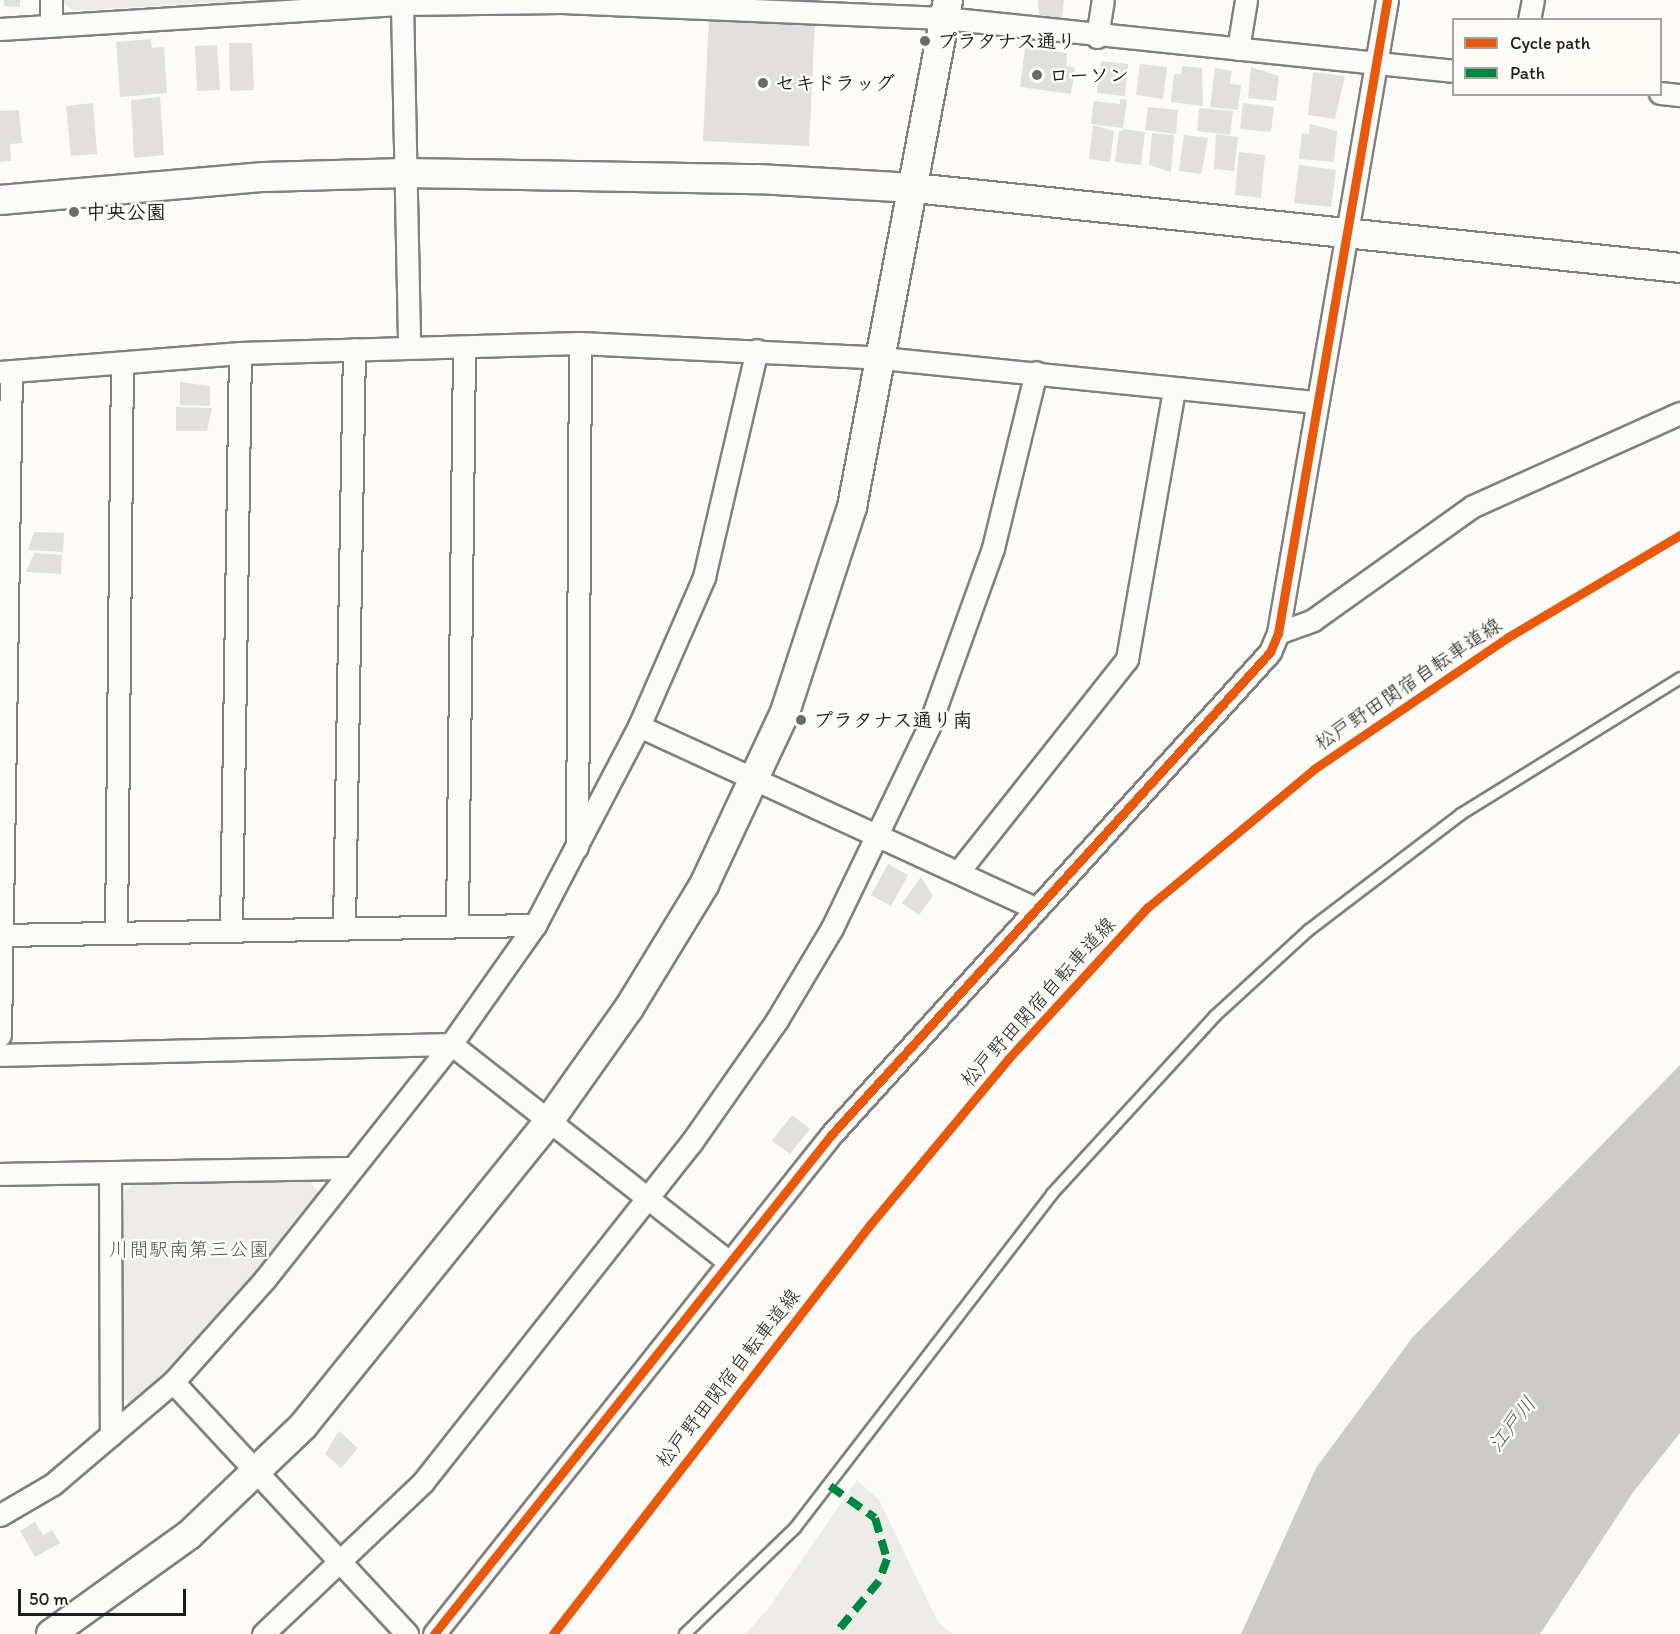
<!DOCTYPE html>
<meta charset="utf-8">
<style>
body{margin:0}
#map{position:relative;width:1680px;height:1634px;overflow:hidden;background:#fcfbf8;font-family:Itim,"Klee One",sans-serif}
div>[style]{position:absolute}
.green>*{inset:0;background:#edece8}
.water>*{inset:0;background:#cccbc7}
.building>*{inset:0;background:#e1e0de}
.roads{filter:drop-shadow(2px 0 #81807f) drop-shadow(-2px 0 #81807f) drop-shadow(0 2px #81807f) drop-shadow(0 -2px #81807f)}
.lane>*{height:10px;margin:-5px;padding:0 5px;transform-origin:5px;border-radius:5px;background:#fbfbf9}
.street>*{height:21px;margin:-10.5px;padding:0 10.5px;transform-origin:10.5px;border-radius:10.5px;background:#fbfbf9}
.secondary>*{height:28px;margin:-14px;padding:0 14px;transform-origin:14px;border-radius:14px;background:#fbfbf9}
.quiet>*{height:8px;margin-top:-4px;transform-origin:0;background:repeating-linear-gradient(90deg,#00873e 0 15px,transparent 0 23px)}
.cycleway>*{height:9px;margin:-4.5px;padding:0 4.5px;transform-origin:4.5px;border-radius:4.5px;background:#e8590c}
.dots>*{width:16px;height:16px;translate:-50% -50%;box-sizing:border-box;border:3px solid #fdfcf7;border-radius:50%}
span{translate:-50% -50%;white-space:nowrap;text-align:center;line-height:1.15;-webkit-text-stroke:5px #fdfcf7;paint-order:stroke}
.poi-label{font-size:20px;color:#1c1c1c;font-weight:700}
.left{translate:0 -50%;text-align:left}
.street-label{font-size:20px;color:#1c1c1c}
.park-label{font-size:20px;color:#575655}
.water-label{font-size:21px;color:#5a5a58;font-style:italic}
.legend{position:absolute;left:1452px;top:18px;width:210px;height:78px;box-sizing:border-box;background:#fdfcf7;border:2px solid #a3a29f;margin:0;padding:8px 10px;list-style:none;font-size:18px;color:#1c1c1c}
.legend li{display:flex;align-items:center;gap:12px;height:30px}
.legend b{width:30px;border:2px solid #a3a29f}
.scale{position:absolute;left:18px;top:1589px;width:168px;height:27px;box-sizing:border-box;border:3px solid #1c1c1c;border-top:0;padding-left:8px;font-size:18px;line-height:21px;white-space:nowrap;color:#1c1c1c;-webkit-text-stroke:4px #fdfcf7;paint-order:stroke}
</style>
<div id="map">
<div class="green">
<i style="clip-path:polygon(61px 0,262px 0,73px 11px)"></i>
<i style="clip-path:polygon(310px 1181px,319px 1193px,243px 1289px,135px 1404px,118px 1396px,124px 1193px,134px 1183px)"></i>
<i style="clip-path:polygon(857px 1480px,879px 1500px,938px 1622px,952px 1634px,745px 1634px,768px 1609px)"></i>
</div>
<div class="water">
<i style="clip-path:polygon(1680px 1065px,1680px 1433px,1634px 1491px,1540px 1634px,1241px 1634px,1316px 1468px,1412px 1338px)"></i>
</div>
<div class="building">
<i style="clip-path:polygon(4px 0,20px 0,20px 7px,4px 6px)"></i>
<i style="clip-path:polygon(1038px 0,1064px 0,1062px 18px,1039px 15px)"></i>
<i style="clip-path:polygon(709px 17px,815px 21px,809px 146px,703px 141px)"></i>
<i style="clip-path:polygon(151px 39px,152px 48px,164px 47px,167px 93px,120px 97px,116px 42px)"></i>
<i style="clip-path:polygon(229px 43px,252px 43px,254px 90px,230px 91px)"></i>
<i style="clip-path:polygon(217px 45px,220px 90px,197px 91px,195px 46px)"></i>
<i style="clip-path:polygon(1025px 48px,1067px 53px,1066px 66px,1075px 67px,1071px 94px,1020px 87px)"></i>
<i style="clip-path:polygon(1101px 61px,1128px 64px,1125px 96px,1097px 93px)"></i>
<i style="clip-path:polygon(1140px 64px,1167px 67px,1163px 99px,1136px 95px)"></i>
<i style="clip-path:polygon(1182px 66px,1202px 68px,1203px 106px,1171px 102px,1174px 74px,1181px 74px)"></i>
<i style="clip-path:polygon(1251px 67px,1279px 76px,1276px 101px,1248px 98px)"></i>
<i style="clip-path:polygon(1215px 68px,1232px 71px,1230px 84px,1241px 85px,1238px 110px,1210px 107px)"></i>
<i style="clip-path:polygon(1313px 72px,1345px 76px,1335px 119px,1308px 115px)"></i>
<i style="clip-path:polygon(160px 97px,164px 155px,134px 158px,131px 100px)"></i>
<i style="clip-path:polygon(1120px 99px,1127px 100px,1123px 128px,1091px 124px,1094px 101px,1120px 104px)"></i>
<i style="clip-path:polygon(93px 103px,97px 154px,71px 156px,66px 106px)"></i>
<i style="clip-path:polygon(1243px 103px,1274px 107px,1271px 132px,1240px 129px)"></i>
<i style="clip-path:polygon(1148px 107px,1178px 110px,1176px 134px,1145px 130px)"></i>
<i style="clip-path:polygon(1199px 108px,1233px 111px,1230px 135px,1197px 131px)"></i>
<i style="clip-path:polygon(19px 110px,22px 143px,10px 144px,11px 161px,0 162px,0 111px)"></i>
<i style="clip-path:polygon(1310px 124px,1337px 131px,1334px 162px,1299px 159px,1302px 133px,1309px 134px)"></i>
<i style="clip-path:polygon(1093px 125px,1114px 131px,1110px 162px,1089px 159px)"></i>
<i style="clip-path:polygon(1124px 129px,1145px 132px,1141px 165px,1115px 162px,1119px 132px)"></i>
<i style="clip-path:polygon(1152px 133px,1174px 135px,1171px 172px,1149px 165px)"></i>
<i style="clip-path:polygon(1216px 134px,1238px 137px,1234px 171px,1214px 169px)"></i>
<i style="clip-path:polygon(1184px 135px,1208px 138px,1201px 174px,1179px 171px)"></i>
<i style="clip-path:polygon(1239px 152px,1265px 155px,1261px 198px,1235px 195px)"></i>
<i style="clip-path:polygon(1299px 165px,1336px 170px,1331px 207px,1294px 203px)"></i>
<i style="clip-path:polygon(180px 382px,210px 386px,210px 406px,180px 405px)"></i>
<i style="clip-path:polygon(176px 407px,212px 408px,207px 431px,176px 431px)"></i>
<i style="clip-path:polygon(34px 532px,64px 533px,63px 552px,28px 550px)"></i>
<i style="clip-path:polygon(34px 553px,62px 555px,61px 574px,26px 572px)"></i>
<i style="clip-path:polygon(888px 864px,908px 875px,891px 906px,871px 895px)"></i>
<i style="clip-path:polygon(921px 877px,933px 896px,919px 915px,902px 903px)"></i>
<i style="clip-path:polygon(792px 1115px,810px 1129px,790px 1154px,772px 1141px)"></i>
<i style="clip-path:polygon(339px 1431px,358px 1448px,341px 1468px,325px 1454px)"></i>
<i style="clip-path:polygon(35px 1522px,43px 1535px,52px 1530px,60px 1543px,35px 1557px,20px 1531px)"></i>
</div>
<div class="roads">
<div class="lane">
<i style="left:685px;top:1634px;width:153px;rotate:-43.9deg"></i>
<i style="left:795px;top:1528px;width:421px;rotate:-52.4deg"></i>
<i style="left:1052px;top:1194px;width:241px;rotate:-47.5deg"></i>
<i style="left:1215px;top:1016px;width:127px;rotate:-42.5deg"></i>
<i style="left:1309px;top:930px;width:191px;rotate:-37.3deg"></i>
<i style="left:1461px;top:814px;width:258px;rotate:-31.8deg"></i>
</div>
<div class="street">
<i style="left:402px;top:4px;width:342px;rotate:88.8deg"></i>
<i style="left:1529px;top:20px;width:20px;rotate:-79deg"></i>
<i style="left:51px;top:24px;width:24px;rotate:-90deg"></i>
<i style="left:0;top:29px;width:403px;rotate:-3.6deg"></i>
<i style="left:402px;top:4px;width:160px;rotate:-0.7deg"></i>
<i style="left:562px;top:2px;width:382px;rotate:2.4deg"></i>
<i style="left:944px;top:18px;width:513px;rotate:5.93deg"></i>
<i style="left:1097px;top:37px;width:37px;rotate:-81deg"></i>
<i style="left:1238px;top:49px;width:50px;rotate:-80.7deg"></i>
<i style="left:1660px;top:93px;width:20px;rotate:6deg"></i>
<i style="left:0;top:372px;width:241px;rotate:-4.5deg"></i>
<i style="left:240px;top:353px;width:340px;rotate:-1.7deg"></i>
<i style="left:580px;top:343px;width:302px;rotate:2.8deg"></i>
<i style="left:882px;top:358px;width:436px;rotate:5.8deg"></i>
<i style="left:1278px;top:633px;width:37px;rotate:-20deg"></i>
<i style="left:1313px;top:620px;width:196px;rotate:-35.5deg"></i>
<i style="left:1473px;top:506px;width:227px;rotate:-24.2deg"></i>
<i style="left:639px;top:726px;width:437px;rotate:24.7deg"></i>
<i style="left:577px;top:847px;width:504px;rotate:-89.66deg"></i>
<i style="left:959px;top:871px;width:270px;rotate:-51.6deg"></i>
<i style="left:1127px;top:659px;width:274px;rotate:-80.1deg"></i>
<i style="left:457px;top:923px;width:576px;rotate:-89.3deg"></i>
<i style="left:344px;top:926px;width:577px;rotate:-89.01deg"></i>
<i style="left:231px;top:930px;width:577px;rotate:-89.11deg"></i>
<i style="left:116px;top:933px;width:570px;rotate:-89.4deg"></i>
<i style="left:3px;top:935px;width:532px;rotate:-1.08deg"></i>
<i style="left:0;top:1035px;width:664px;rotate:-89.05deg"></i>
<i style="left:0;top:1055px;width:451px;rotate:-1.4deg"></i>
<i style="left:451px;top:1044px;width:353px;rotate:38.1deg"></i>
<i style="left:110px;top:1172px;width:263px;rotate:89.8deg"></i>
<i style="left:0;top:1174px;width:351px;rotate:-1deg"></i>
<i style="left:173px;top:1382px;width:344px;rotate:47.1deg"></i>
<i style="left:0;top:1515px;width:61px;rotate:-30.3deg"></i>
<i style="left:53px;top:1484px;width:157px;rotate:-40.4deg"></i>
<i style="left:173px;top:1382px;width:138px;rotate:-48.2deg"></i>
<i style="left:265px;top:1279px;width:300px;rotate:-51.6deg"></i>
<i style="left:451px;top:1044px;width:146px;rotate:-54.8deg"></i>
<i style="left:535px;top:925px;width:225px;rotate:-62.4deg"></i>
<i style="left:639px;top:726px;width:163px;rotate:-66.4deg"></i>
<i style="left:704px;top:577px;width:233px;rotate:-76.9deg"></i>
<i style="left:263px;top:1634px;width:221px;rotate:-43.5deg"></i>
<i style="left:423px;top:1482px;width:432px;rotate:-51.7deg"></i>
<i style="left:691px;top:1143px;width:150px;rotate:-55deg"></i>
<i style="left:777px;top:1020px;width:107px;rotate:-59.1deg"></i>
<i style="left:832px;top:928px;width:224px;rotate:-64.3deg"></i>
<i style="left:929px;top:726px;width:189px;rotate:-70.2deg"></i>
<i style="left:993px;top:548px;width:181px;rotate:-76.3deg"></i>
<i style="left:434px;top:1634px;width:638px;rotate:-51.49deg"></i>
<i style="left:831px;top:1135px;width:653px;rotate:-47.73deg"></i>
<i style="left:1270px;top:652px;width:21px;rotate:-67deg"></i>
<i style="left:1278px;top:633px;width:642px;rotate:-80.23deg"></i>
</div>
<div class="secondary">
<i style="left:0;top:200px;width:265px;rotate:-5deg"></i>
<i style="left:264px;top:177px;width:141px;rotate:-1.6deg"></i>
<i style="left:405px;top:173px;width:353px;rotate:1deg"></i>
<i style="left:758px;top:179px;width:156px;rotate:3.3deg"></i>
<i style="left:914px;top:188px;width:770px;rotate:5.96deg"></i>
<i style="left:51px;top:1634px;width:170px;rotate:-35.7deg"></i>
<i style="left:189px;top:1535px;width:158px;rotate:-43.7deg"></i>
<i style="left:303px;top:1426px;width:392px;rotate:-51.1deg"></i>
<i style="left:549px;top:1121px;width:138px;rotate:-54.7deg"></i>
<i style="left:629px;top:1008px;width:144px;rotate:-58.6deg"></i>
<i style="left:704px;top:885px;width:191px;rotate:-64.9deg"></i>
<i style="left:785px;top:712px;width:216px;rotate:-71.9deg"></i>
<i style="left:852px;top:507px;width:516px;rotate:-79.28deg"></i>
</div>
</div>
<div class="quiet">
<i style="left:830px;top:1486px;width:55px;rotate:35.4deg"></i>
<i style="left:875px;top:1518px;width:43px;rotate:73.7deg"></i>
<i style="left:887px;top:1559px;width:23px;rotate:110deg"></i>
<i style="left:879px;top:1581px;width:69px;rotate:129.7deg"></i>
</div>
<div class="cycleway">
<i style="left:434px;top:1634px;width:638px;rotate:-51.49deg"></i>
<i style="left:831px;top:1135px;width:653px;rotate:-47.73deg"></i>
<i style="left:1270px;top:652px;width:21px;rotate:-67deg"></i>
<i style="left:1278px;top:633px;width:642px;rotate:-80.23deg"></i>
<i style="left:553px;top:1634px;width:516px;rotate:-52.24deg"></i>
<i style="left:869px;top:1226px;width:217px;rotate:-50.2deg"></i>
<i style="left:1008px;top:1059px;width:207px;rotate:-47.4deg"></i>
<i style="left:1148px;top:907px;width:216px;rotate:-39.7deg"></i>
<i style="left:1314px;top:769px;width:235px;rotate:-34.2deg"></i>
<i style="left:1508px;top:637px;width:200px;rotate:-30.7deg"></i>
</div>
<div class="dots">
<i style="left:925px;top:41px;background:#6a6a69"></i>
<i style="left:1037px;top:75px;background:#6a6a69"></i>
<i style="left:763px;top:83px;background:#6a6a69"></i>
<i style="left:74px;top:212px;background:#6a6a69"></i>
<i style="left:801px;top:720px;background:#6a6a69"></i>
</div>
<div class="poi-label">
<span class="left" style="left:937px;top:41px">プラタナス通り</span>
<span class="left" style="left:1049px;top:75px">ローソン</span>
<span class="left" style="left:775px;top:83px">セキドラッグ</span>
<span class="left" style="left:86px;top:212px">中央公園</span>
<span class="left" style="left:813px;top:720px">プラタナス通り南</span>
</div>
<div class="street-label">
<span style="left:1408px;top:684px;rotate:-34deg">松戸野田関宿自転車道線</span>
<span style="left:1038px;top:1002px;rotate:-48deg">松戸野田関宿自転車道線</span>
<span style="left:728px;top:1378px;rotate:-52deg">松戸野田関宿自転車道線</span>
</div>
<div class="park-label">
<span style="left:189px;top:1249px">川間駅南第三公園</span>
</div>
<div class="water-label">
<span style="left:1512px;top:1424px;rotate:-52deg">江戸川</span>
</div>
<ul class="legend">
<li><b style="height:8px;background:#e8590c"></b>Cycle path</li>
<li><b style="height:8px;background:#00873e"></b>Path</li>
</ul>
<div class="scale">50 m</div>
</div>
